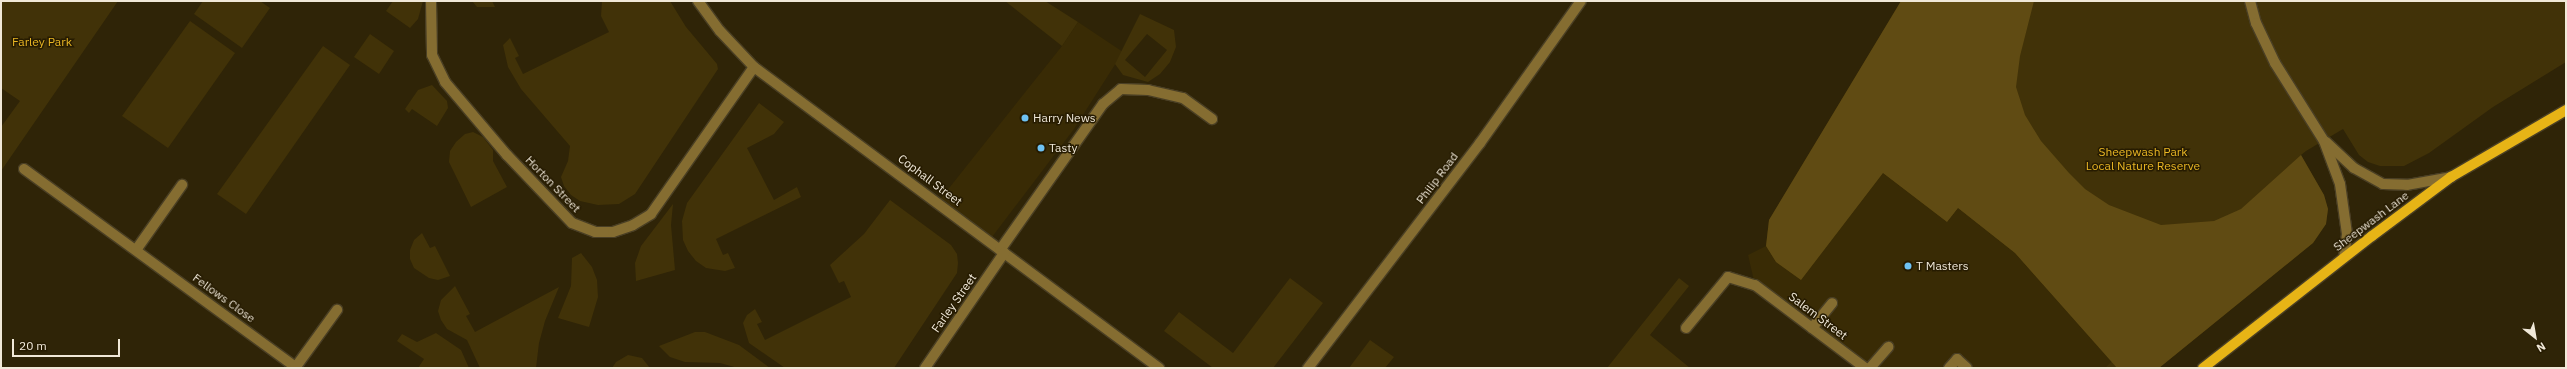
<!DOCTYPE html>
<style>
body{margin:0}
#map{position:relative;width:2567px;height:369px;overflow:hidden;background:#2f2407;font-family:"IBM Plex Sans",sans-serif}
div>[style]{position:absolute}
.built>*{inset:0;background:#392b05}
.green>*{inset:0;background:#413208}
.forest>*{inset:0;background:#604b13}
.roads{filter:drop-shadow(1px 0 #4a3f24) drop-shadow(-1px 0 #4a3f24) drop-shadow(0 1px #4a3f24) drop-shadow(0 -1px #4a3f24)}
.minor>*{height:10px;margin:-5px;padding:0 5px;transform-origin:5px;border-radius:5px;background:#856d31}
.major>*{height:10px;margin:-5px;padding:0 5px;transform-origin:5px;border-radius:5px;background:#e7b416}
.dots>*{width:11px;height:11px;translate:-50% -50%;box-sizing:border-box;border:2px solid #261b00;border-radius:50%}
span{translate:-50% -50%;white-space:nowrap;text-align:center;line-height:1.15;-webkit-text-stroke:3px #261b00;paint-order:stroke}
.park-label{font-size:12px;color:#eab724}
.poi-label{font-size:12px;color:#f0e8d8}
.left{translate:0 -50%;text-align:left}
.street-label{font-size:12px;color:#f0e8d8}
.frame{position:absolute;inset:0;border:2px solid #f0e8d8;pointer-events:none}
.north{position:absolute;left:2515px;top:317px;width:40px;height:40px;-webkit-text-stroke:3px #261b00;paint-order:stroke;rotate:149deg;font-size:11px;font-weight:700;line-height:16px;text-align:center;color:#f0e8d8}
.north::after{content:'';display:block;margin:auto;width:14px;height:18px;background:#f0e8d8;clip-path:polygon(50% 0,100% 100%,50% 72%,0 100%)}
.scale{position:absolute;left:12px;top:339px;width:108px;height:18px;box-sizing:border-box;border:2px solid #f0e8d8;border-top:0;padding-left:5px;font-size:12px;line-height:14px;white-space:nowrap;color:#f0e8d8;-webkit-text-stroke:3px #261b00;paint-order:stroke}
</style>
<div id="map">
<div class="built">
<i style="clip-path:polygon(1078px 22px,1123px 52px,1074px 129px,989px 241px,938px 202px,1062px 46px)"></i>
<i style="clip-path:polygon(1883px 173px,1947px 222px,1958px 208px,2015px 253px,2117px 368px,1865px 368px,1755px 285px,1748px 255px,1766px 246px,1776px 262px,1801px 279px)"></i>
</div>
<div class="green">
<i style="clip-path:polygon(1px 1px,118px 1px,1px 171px,1px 127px,20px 101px,1px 88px)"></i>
<i style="clip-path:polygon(203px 1px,260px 1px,270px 8px,242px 48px,194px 14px)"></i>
<i style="clip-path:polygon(393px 1px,423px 1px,418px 19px,410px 28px,386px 11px)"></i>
<i style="clip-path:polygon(472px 1px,492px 1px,495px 7px,477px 7px)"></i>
<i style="clip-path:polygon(602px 1px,670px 1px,686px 27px,717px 64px,718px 69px,635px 194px,619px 204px,598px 205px,580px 201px,571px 195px,564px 186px,561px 177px,568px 161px,570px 146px,521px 89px,508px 67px,503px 45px,510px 38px,519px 56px,515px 58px,523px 74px,609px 32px,601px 16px)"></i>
<i style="clip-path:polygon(1005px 1px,1045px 1px,1078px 22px,1062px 46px)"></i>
<i style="clip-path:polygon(1901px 1px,2566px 1px,2566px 62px,2493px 107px,2429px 153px,2404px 166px,2380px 166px,2368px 162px,2359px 155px,2343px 129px,2306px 151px,2301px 155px,2324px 195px,2328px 209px,2326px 224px,2313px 243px,2159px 368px,2105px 368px,2112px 361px,2015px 253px,1958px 208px,1947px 222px,1883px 173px,1801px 280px,1776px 262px,1766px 246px,1769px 220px)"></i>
<i style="clip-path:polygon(evenodd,1140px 14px,1174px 30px,1176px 47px,1170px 62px,1160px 74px,1148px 82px,1123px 75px,1115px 64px,1140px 14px,1147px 34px,1167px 50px,1145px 77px,1125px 60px,1147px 34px)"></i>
<i style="clip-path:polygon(190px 21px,235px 53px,168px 148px,122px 116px)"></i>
<i style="clip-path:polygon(370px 34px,394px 51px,379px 74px,354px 57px)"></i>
<i style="clip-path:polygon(323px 46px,350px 65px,246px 214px,217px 194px)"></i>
<i style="clip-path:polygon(432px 85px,447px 101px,448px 108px,437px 126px,412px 109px,409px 113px,405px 109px,418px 90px)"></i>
<i style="clip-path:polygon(759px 103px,784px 122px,774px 134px,747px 148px,774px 200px,797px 187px,801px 197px,716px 239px,723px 255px,728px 253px,735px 268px,725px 271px,706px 268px,696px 261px,688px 251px,683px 240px,682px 221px,687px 203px)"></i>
<i style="clip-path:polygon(473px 132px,483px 137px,493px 150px,493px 161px,507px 187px,471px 207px,449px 162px,450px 151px,456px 142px,465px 134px)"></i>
<i style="clip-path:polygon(890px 200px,951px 245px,957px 254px,958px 263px,957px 273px,894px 368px,785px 368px,749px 343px,743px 323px,747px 315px,755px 309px,762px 322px,757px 324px,765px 340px,851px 297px,844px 281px,839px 283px,830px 265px,864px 234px)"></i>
<i style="clip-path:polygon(673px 204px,671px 225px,675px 270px,636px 281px,635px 263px,641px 246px)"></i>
<i style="clip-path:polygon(422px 233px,430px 248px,435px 246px,450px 276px,438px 280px,429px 278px,414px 268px,410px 259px,410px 250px,414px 240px)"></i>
<i style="clip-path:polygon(581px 253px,592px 267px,597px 280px,598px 297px,589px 327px,558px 318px,571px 286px,572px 258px)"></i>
<i style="clip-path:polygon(1290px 278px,1323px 303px,1273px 368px,1213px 368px,1164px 331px,1179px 312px,1233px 353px)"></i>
<i style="clip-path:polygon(1679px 278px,1689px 286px,1650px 335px,1690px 368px,1607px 368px)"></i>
<i style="clip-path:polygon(455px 286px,470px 314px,466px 316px,475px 332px,559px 287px,545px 321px,539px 343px,536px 368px,480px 368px,467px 340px,447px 329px,441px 320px,438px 311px,441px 300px)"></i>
<i style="clip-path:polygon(695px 332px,705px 332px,739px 345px,770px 368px,738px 368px,720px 363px,685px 362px,670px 357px,659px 346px)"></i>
<i style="clip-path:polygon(436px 333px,461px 350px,469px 368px,418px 368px,424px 359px,397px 341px,402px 334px,417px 342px)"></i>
<i style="clip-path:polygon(1370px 340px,1394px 357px,1385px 368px,1349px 368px)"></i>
<i style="clip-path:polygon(628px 355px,642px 358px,650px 368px,612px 368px,616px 362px)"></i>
</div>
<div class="forest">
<i style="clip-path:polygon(1901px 1px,2034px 1px,2020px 56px,2016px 87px,2025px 115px,2041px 141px,2069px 173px,2085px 189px,2109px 205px,2161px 225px,2214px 221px,2241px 209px,2301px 155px,2324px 195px,2328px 209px,2326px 224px,2313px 243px,2159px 368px,2117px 368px,2015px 253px,1958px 208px,1947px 222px,1883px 173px,1801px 280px,1776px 262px,1766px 246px,1769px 220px)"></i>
</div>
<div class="roads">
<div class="minor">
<i style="left:431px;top:1px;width:54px;rotate:88.9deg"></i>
<i style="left:432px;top:55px;width:30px;rotate:64deg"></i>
<i style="left:445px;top:82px;width:96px;rotate:49.7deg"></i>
<i style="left:507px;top:155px;width:94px;rotate:46.3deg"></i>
<i style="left:572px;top:223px;width:25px;rotate:21deg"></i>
<i style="left:595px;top:232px;width:18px"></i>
<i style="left:613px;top:232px;width:21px;rotate:-19deg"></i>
<i style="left:633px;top:225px;width:21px;rotate:-31deg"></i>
<i style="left:651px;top:214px;width:179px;rotate:-55deg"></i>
<i style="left:698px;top:1px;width:37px;rotate:54deg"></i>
<i style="left:720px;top:31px;width:50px;rotate:46.6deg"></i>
<i style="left:754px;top:67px;width:505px;rotate:36.62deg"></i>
<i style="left:2250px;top:1px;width:23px;rotate:75deg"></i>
<i style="left:2256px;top:23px;width:44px;rotate:64.6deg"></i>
<i style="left:2275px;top:63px;width:92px;rotate:57.9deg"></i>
<i style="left:2324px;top:141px;width:46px;rotate:69.6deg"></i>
<i style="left:2340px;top:184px;width:50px;rotate:82deg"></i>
<i style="left:2347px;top:234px;width:23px;rotate:97deg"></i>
<i style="left:2326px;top:142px;width:38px;rotate:43deg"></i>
<i style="left:2354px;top:168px;width:33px;rotate:29deg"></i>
<i style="left:2383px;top:184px;width:24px;rotate:2deg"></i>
<i style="left:2407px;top:185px;width:45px;rotate:-10.3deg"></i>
<i style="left:24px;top:169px;width:336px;rotate:36.1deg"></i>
<i style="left:136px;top:250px;width:80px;rotate:-54.7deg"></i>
<i style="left:1000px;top:250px;width:179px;rotate:-54.8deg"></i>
<i style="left:1103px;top:104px;width:23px;rotate:-40deg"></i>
<i style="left:1121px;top:89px;width:27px;rotate:2deg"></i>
<i style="left:1148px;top:90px;width:36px;rotate:13deg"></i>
<i style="left:1183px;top:98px;width:36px;rotate:36deg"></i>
<i style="left:1686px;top:328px;width:66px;rotate:-50.5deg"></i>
<i style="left:1728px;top:277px;width:28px;rotate:17deg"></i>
<i style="left:1755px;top:285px;width:138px;rotate:37deg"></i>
<i style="left:1812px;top:328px;width:32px;rotate:-51deg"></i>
<i style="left:295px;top:368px;width:72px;rotate:-54.1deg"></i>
<i style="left:925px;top:368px;width:140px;rotate:-55.5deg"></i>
<i style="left:1308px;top:368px;width:283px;rotate:-52.6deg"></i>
<i style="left:1480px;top:143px;width:174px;rotate:-54.6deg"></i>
<i style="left:1870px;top:368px;width:28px;rotate:-49deg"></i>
<i style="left:1949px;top:368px;width:12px;rotate:-48deg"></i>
<i style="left:1957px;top:359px;width:13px;rotate:42deg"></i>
</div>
<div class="major">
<i style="left:2203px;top:368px;width:214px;rotate:-38deg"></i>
<i style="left:2372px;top:236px;width:99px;rotate:-36.8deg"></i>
<i style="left:2451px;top:177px;width:133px;rotate:-30.2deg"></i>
</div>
</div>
<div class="dots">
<i style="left:1025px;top:118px;background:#6ec2f3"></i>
<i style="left:1041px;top:148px;background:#6ec2f3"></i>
<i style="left:1908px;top:266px;background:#6ec2f3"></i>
</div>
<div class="park-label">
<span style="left:42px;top:42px">Farley Park</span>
<span style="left:2143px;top:159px">Sheepwash Park<br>Local Nature Reserve</span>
</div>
<div class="poi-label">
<span class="left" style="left:1033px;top:118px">Harry News</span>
<span class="left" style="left:1049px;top:148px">Tasty</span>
<span class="left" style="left:1916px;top:266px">T Masters</span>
</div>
<div class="street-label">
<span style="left:1437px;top:178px;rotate:-53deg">Philip Road</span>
<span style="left:930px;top:180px;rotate:37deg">Cophall Street</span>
<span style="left:553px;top:184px;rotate:46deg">Horton Street</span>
<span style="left:2371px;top:221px;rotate:-37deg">Sheepwash Lane</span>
<span style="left:224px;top:298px;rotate:36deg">Fellows Close</span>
<span style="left:954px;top:303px;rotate:-55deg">Farley Street</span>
<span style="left:1818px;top:316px;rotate:37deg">Salem Street</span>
</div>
<div class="frame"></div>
<div class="north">N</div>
<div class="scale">20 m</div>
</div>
